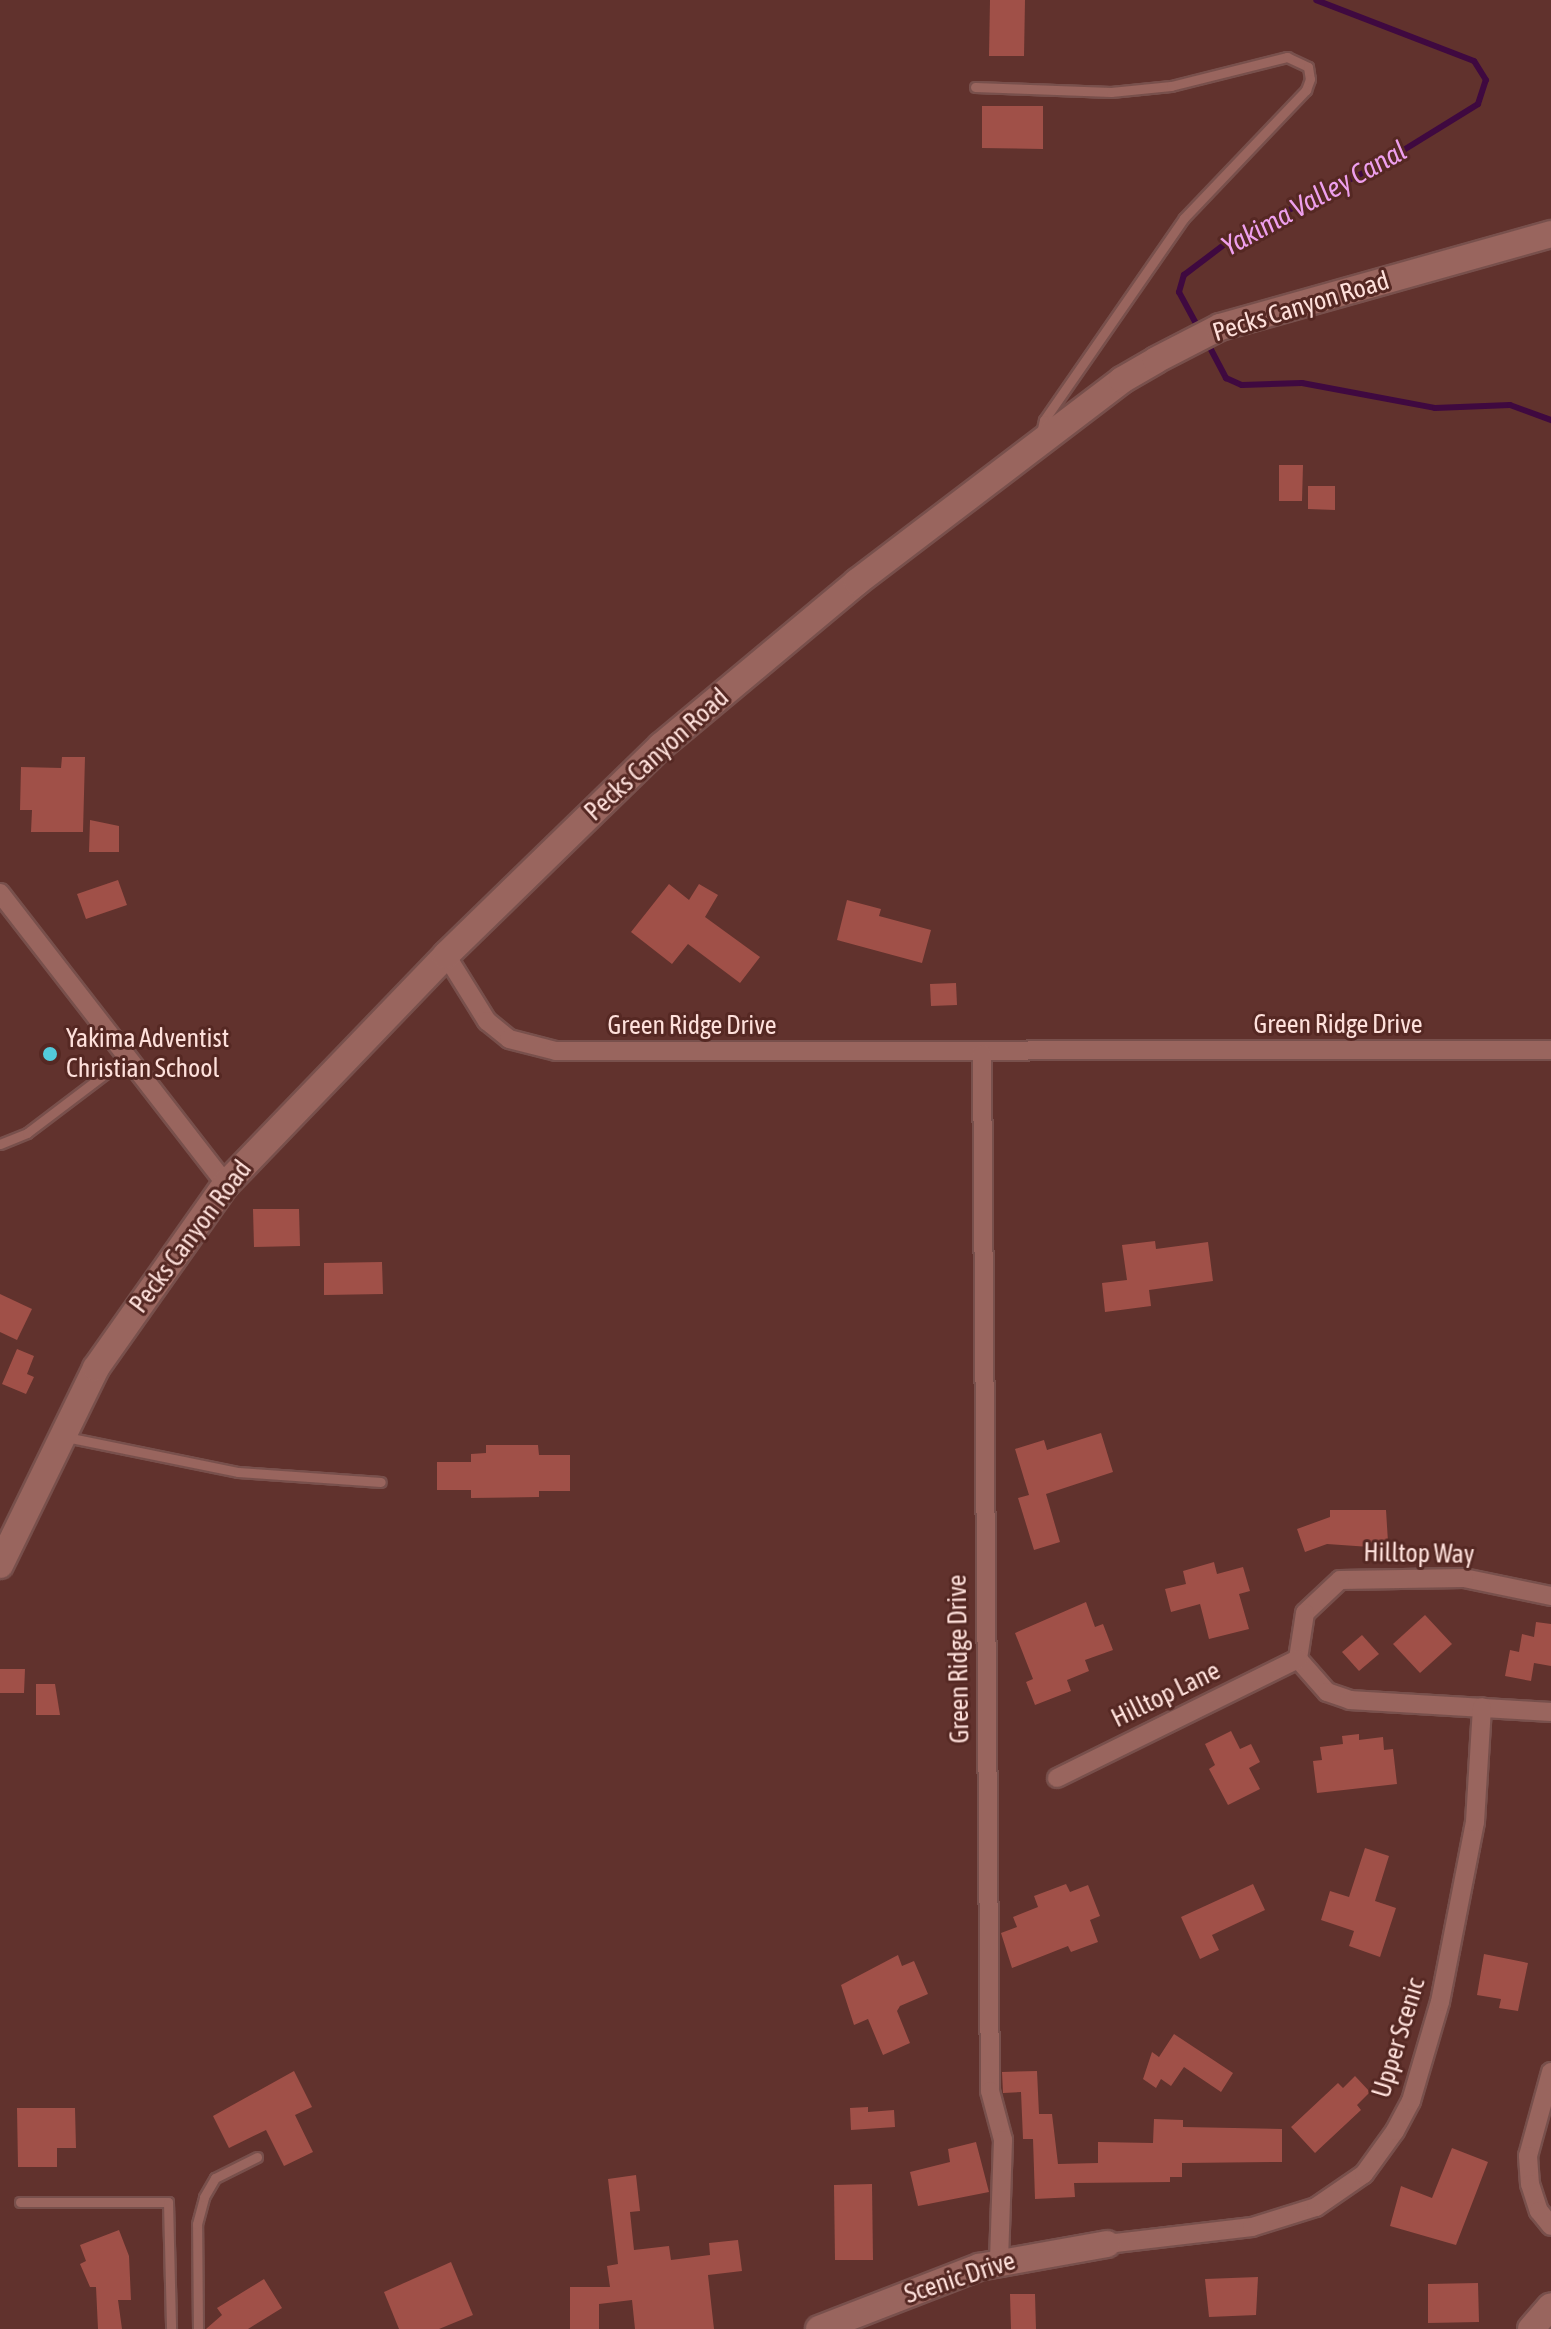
<!DOCTYPE html>
<style>
body{margin:0}
#map{position:relative;width:1551px;height:2329px;overflow:hidden;background:#61322d;font-family:"Asap Condensed",sans-serif}
div>[style]{position:absolute}
.stream>*{height:6px;margin:-3px;padding:0 3px;transform-origin:3px;border-radius:3px;background:#3f0940}
.building>*{inset:0;background:#a05048}
.roads{filter:drop-shadow(2px 0 #78504c) drop-shadow(-2px 0 #78504c) drop-shadow(0 2px #78504c) drop-shadow(0 -2px #78504c)}
.lane>*{height:9px;margin:-4.5px;padding:0 4.5px;transform-origin:4.5px;border-radius:4.5px;background:#99655e}
.street>*{height:18px;margin:-9px;padding:0 9px;transform-origin:9px;border-radius:9px;background:#99655e}
.secondary>*{height:26px;margin:-13px;padding:0 13px;transform-origin:13px;border-radius:13px;background:#99655e}
.dots>*{width:22px;height:22px;translate:-50% -50%;box-sizing:border-box;border:4px solid #552823;border-radius:50%}
span{translate:-50% -50%;white-space:nowrap;text-align:center;line-height:1.15;-webkit-text-stroke:6px #552823;paint-order:stroke}
.street-label{font-size:26px;color:#fee0db}
.poi-label{font-size:26px;color:#fee0db}
.left{translate:0 -50%;text-align:left}
.water-label{font-size:28px;color:#ee9fed;font-style:italic}
</style>
<div id="map">
<div class="stream">
<i style="left:1199px;top:329px;width:42px;rotate:-118.4deg"></i>
<i style="left:1179px;top:292px;width:18px;rotate:-74deg"></i>
<i style="left:1184px;top:275px;width:61px;rotate:-37.1deg"></i>
<i style="left:1233px;top:238px;width:165px;rotate:-26.6deg"></i>
<i style="left:1381px;top:164px;width:114px;rotate:-31.7deg"></i>
<i style="left:1478px;top:104px;width:25px;rotate:-72deg"></i>
<i style="left:1486px;top:80px;width:22px;rotate:-122deg"></i>
<i style="left:1474px;top:61px;width:169px;rotate:-158.9deg"></i>
<i style="left:1207px;top:342px;width:41px;rotate:62.2deg"></i>
<i style="left:1226px;top:378px;width:17px;rotate:24deg"></i>
<i style="left:1242px;top:385px;width:60px;rotate:-1.9deg"></i>
<i style="left:1302px;top:383px;width:135px;rotate:10.6deg"></i>
<i style="left:1435px;top:408px;width:75px;rotate:-2.3deg"></i>
<i style="left:1510px;top:405px;width:44px;rotate:20.1deg"></i>
</div>
<div class="building">
<i style="clip-path:polygon(990px 0,1025px 0,1024px 56px,989px 56px)"></i>
<i style="clip-path:polygon(982px 106px,1043px 106px,1043px 149px,982px 148px)"></i>
<i style="clip-path:polygon(1279px 465px,1303px 465px,1302px 501px,1279px 501px)"></i>
<i style="clip-path:polygon(1308px 486px,1335px 486px,1335px 510px,1308px 509px)"></i>
<i style="clip-path:polygon(62px 757px,85px 757px,83px 832px,31px 832px,32px 810px,20px 810px,21px 767px,61px 768px)"></i>
<i style="clip-path:polygon(90px 820px,119px 826px,119px 852px,89px 852px)"></i>
<i style="clip-path:polygon(118px 880px,127px 905px,86px 919px,77px 894px)"></i>
<i style="clip-path:polygon(669px 884px,689px 900px,699px 884px,718px 895px,705px 917px,760px 957px,740px 983px,688px 944px,672px 964px,631px 932px)"></i>
<i style="clip-path:polygon(847px 900px,881px 909px,879px 916px,931px 930px,922px 963px,837px 940px)"></i>
<i style="clip-path:polygon(956px 983px,957px 1005px,931px 1006px,930px 984px)"></i>
<i style="clip-path:polygon(253px 1209px,299px 1209px,300px 1246px,254px 1247px)"></i>
<i style="clip-path:polygon(1155px 1241px,1156px 1249px,1208px 1242px,1213px 1281px,1149px 1290px,1151px 1306px,1105px 1312px,1102px 1283px,1127px 1280px,1122px 1245px)"></i>
<i style="clip-path:polygon(382px 1262px,383px 1294px,324px 1295px,324px 1263px)"></i>
<i style="clip-path:polygon(0 1294px,32px 1309px,17px 1340px,0 1332px)"></i>
<i style="clip-path:polygon(17px 1349px,34px 1356px,27px 1374px,34px 1377px,26px 1394px,2px 1384px)"></i>
<i style="clip-path:polygon(1101px 1433px,1113px 1472px,1046px 1494px,1060px 1542px,1034px 1550px,1018px 1498px,1029px 1495px,1015px 1449px,1044px 1440px,1047px 1450px)"></i>
<i style="clip-path:polygon(486px 1445px,538px 1445px,539px 1455px,570px 1455px,570px 1491px,539px 1491px,539px 1497px,471px 1498px,471px 1490px,437px 1490px,437px 1462px,471px 1462px,471px 1454px,486px 1453px)"></i>
<i style="clip-path:polygon(1330px 1510px,1386px 1510px,1388px 1542px,1370px 1543px,1370px 1547px,1327px 1544px,1305px 1552px,1297px 1529px,1330px 1517px)"></i>
<i style="clip-path:polygon(1214px 1562px,1217px 1574px,1243px 1567px,1250px 1591px,1239px 1594px,1249px 1629px,1209px 1639px,1200px 1604px,1171px 1612px,1165px 1589px,1186px 1584px,1183px 1571px)"></i>
<i style="clip-path:polygon(1086px 1602px,1095px 1627px,1103px 1624px,1113px 1650px,1085px 1660px,1089px 1671px,1067px 1680px,1071px 1691px,1035px 1705px,1026px 1682px,1033px 1679px,1015px 1633px)"></i>
<i style="clip-path:polygon(1425px 1615px,1452px 1644px,1420px 1673px,1393px 1644px)"></i>
<i style="clip-path:polygon(1536px 1622px,1551px 1624px,1551px 1666px,1534px 1663px,1531px 1681px,1505px 1676px,1510px 1650px,1519px 1652px,1522px 1634px,1534px 1637px)"></i>
<i style="clip-path:polygon(1362px 1635px,1379px 1654px,1359px 1671px,1342px 1652px)"></i>
<i style="clip-path:polygon(0 1669px,25px 1669px,24px 1693px,0 1693px)"></i>
<i style="clip-path:polygon(36px 1684px,55px 1684px,60px 1715px,36px 1715px)"></i>
<i style="clip-path:polygon(1231px 1731px,1240px 1749px,1251px 1744px,1260px 1762px,1249px 1768px,1260px 1789px,1228px 1805px,1209px 1769px,1215px 1765px,1205px 1744px)"></i>
<i style="clip-path:polygon(1359px 1734px,1359px 1740px,1383px 1737px,1384px 1750px,1393px 1749px,1397px 1784px,1317px 1793px,1313px 1761px,1322px 1760px,1320px 1747px,1343px 1744px,1342px 1736px)"></i>
<i style="clip-path:polygon(1365px 1848px,1389px 1856px,1375px 1901px,1396px 1908px,1380px 1957px,1349px 1946px,1354px 1931px,1321px 1920px,1330px 1891px,1349px 1897px)"></i>
<i style="clip-path:polygon(1066px 1884px,1070px 1892px,1088px 1885px,1100px 1916px,1090px 1920px,1098px 1942px,1071px 1952px,1068px 1946px,1012px 1968px,1001px 1933px,1017px 1927px,1013px 1917px,1038px 1907px,1034px 1896px)"></i>
<i style="clip-path:polygon(1253px 1884px,1265px 1910px,1212px 1935px,1219px 1950px,1200px 1959px,1181px 1917px)"></i>
<i style="clip-path:polygon(1484px 1954px,1528px 1963px,1518px 2011px,1499px 2008px,1501px 1999px,1477px 1995px)"></i>
<i style="clip-path:polygon(898px 1955px,902px 1966px,914px 1961px,928px 1994px,900px 2006px,897px 2011px,910px 2043px,883px 2055px,868px 2019px,854px 2025px,841px 1985px)"></i>
<i style="clip-path:polygon(1174px 2034px,1233px 2073px,1221px 2092px,1184px 2067px,1171px 2086px,1161px 2079px,1156px 2088px,1143px 2079px,1152px 2052px,1159px 2057px)"></i>
<i style="clip-path:polygon(294px 2071px,312px 2107px,295px 2115px,313px 2152px,284px 2166px,266px 2130px,229px 2148px,213px 2116px)"></i>
<i style="clip-path:polygon(1037px 2071px,1039px 2114px,1052px 2114px,1058px 2164px,1098px 2163px,1098px 2142px,1153px 2143px,1154px 2119px,1183px 2120px,1183px 2127px,1282px 2129px,1282px 2162px,1182px 2163px,1182px 2177px,1170px 2177px,1170px 2182px,1074px 2183px,1075px 2197px,1035px 2199px,1033px 2139px,1023px 2139px,1021px 2092px,1003px 2093px,1002px 2072px)"></i>
<i style="clip-path:polygon(1355px 2076px,1370px 2092px,1357px 2105px,1361px 2110px,1315px 2153px,1291px 2127px,1338px 2083px,1343px 2088px)"></i>
<i style="clip-path:polygon(868px 2107px,868px 2112px,894px 2110px,895px 2127px,851px 2130px,850px 2108px)"></i>
<i style="clip-path:polygon(17px 2108px,75px 2108px,76px 2148px,57px 2148px,57px 2167px,18px 2167px)"></i>
<i style="clip-path:polygon(976px 2142px,989px 2192px,918px 2206px,910px 2172px,950px 2162px,948px 2149px)"></i>
<i style="clip-path:polygon(1452px 2148px,1488px 2162px,1456px 2245px,1390px 2226px,1401px 2186px,1432px 2198px)"></i>
<i style="clip-path:polygon(636px 2175px,640px 2211px,630px 2212px,634px 2250px,669px 2246px,671px 2260px,710px 2255px,709px 2243px,738px 2240px,742px 2271px,708px 2275px,714px 2329px,635px 2329px,632px 2300px,599px 2304px,599px 2329px,570px 2329px,570px 2287px,610px 2287px,607px 2266px,618px 2264px,608px 2179px)"></i>
<i style="clip-path:polygon(872px 2184px,873px 2260px,835px 2260px,834px 2185px)"></i>
<i style="clip-path:polygon(119px 2230px,129px 2256px,131px 2300px,118px 2300px,122px 2329px,98px 2329px,96px 2287px,90px 2287px,80px 2264px,86px 2261px,80px 2245px)"></i>
<i style="clip-path:polygon(451px 2262px,473px 2315px,439px 2329px,399px 2329px,384px 2292px)"></i>
<i style="clip-path:polygon(1258px 2277px,1256px 2315px,1209px 2317px,1205px 2279px)"></i>
<i style="clip-path:polygon(264px 2279px,282px 2308px,248px 2329px,206px 2329px,222px 2315px,217px 2308px)"></i>
<i style="clip-path:polygon(1478px 2283px,1479px 2322px,1428px 2323px,1428px 2284px)"></i>
<i style="clip-path:polygon(1010px 2294px,1035px 2294px,1036px 2329px,1011px 2329px)"></i>
</div>
<div class="roads">
<div class="lane">
<i style="left:975px;top:87px;width:136px;rotate:2.1deg"></i>
<i style="left:1111px;top:92px;width:60px;rotate:-5.7deg"></i>
<i style="left:1171px;top:86px;width:120px;rotate:-14deg"></i>
<i style="left:1287px;top:57px;width:23px;rotate:25deg"></i>
<i style="left:1308px;top:67px;width:12px;rotate:81deg"></i>
<i style="left:1310px;top:79px;width:12px;rotate:110deg"></i>
<i style="left:1306px;top:90px;width:177px;rotate:133.6deg"></i>
<i style="left:1184px;top:218px;width:246px;rotate:124.7deg"></i>
<i style="left:1044px;top:420px;width:13px;rotate:103deg"></i>
<i style="left:0;top:1144px;width:29px;rotate:-22deg"></i>
<i style="left:27px;top:1133px;width:126px;rotate:-37.2deg"></i>
<i style="left:66px;top:1437px;width:176px;rotate:11.5deg"></i>
<i style="left:238px;top:1472px;width:143px;rotate:4deg"></i>
<i style="left:20px;top:2202px;width:148px"></i>
<i style="left:168px;top:2202px;width:127px;rotate:88.6deg"></i>
<i style="left:198px;top:2329px;width:105px;rotate:-90.5deg"></i>
<i style="left:197px;top:2224px;width:28px;rotate:-75deg"></i>
<i style="left:204px;top:2197px;width:22px;rotate:-60deg"></i>
<i style="left:215px;top:2178px;width:47px;rotate:-26.6deg"></i>
</div>
<div class="street">
<i style="left:0;top:893px;width:368px;rotate:52.2deg"></i>
<i style="left:446px;top:955px;width:78px;rotate:58.2deg"></i>
<i style="left:487px;top:1021px;width:28px;rotate:39deg"></i>
<i style="left:509px;top:1039px;width:49px;rotate:14.3deg"></i>
<i style="left:556px;top:1051px;width:995px;rotate:-0.06deg"></i>
<i style="left:982px;top:1054px;width:1037px;rotate:89.56deg"></i>
<i style="left:990px;top:2091px;width:51px;rotate:75.1deg"></i>
<i style="left:1003px;top:2140px;width:122px;rotate:91.9deg"></i>
<i style="left:1551px;top:1596px;width:89px;rotate:-168.3deg"></i>
<i style="left:1464px;top:1578px;width:124px;rotate:179.1deg"></i>
<i style="left:1340px;top:1580px;width:48px;rotate:136.7deg"></i>
<i style="left:1305px;top:1613px;width:47px;rotate:98.7deg"></i>
<i style="left:1298px;top:1659px;width:44px;rotate:48.7deg"></i>
<i style="left:1327px;top:1692px;width:24px;rotate:19deg"></i>
<i style="left:1350px;top:1700px;width:201px;rotate:3.4deg"></i>
<i style="left:1057px;top:1778px;width:269px;rotate:-26.3deg"></i>
<i style="left:1551px;top:2072px;width:87px;rotate:105.3deg"></i>
<i style="left:1528px;top:2156px;width:28px;rotate:86deg"></i>
<i style="left:1530px;top:2184px;width:28px;rotate:72deg"></i>
<i style="left:1539px;top:2211px;width:19px;rotate:51deg"></i>
<i style="left:1107px;top:2244px;width:146px;rotate:-6.7deg"></i>
<i style="left:1252px;top:2227px;width:67px;rotate:-17.4deg"></i>
<i style="left:1316px;top:2207px;width:58px;rotate:-34.5deg"></i>
<i style="left:1364px;top:2174px;width:53px;rotate:-54.2deg"></i>
<i style="left:1395px;top:2131px;width:34px;rotate:-62deg"></i>
<i style="left:1411px;top:2101px;width:103px;rotate:-73.7deg"></i>
<i style="left:1440px;top:2002px;width:183px;rotate:-79deg"></i>
<i style="left:1475px;top:1822px;width:115px;rotate:-86.5deg"></i>
</div>
<div class="secondary">
<i style="left:0;top:1565px;width:219px;rotate:-64deg"></i>
<i style="left:96px;top:1368px;width:225px;rotate:-54.8deg"></i>
<i style="left:226px;top:1184px;width:318px;rotate:-46.1deg"></i>
<i style="left:446px;top:955px;width:300px;rotate:-44.2deg"></i>
<i style="left:661px;top:746px;width:256px;rotate:-39.9deg"></i>
<i style="left:857px;top:582px;width:333px;rotate:-37.3deg"></i>
<i style="left:1122px;top:380px;width:39px;rotate:-30deg"></i>
<i style="left:1156px;top:360px;width:72px;rotate:-27.3deg"></i>
<i style="left:1220px;top:327px;width:344px;rotate:-15.7deg"></i>
<i style="left:819px;top:2329px;width:172px;rotate:-21.2deg"></i>
<i style="left:979px;top:2267px;width:130px;rotate:-10.2deg"></i>
<i style="left:1531px;top:2329px;width:30px;rotate:-49deg"></i>
</div>
</div>
<div class="dots">
<i style="left:50px;top:1054px;background:#53cbdb"></i>
</div>
<div class="street-label">
<span style="left:1301px;top:307px;rotate:-17deg">Pecks Canyon Road</span>
<span style="left:657px;top:755px;rotate:-42deg">Pecks Canyon Road</span>
<span style="left:1338px;top:1025px">Green Ridge Drive</span>
<span style="left:692px;top:1026px">Green Ridge Drive</span>
<span style="left:191px;top:1237px;rotate:-53deg">Pecks Canyon Road</span>
<span style="left:1419px;top:1554px;rotate:1deg">Hilltop Way</span>
<span style="left:959px;top:1659px;rotate:-91deg">Green Ridge Drive</span>
<span style="left:1166px;top:1695px;rotate:-26deg">Hilltop Lane</span>
<span style="left:1399px;top:2038px;rotate:-73deg">Upper Scenic</span>
<span style="left:960px;top:2278px;rotate:-18deg">Scenic Drive</span>
</div>
<div class="poi-label">
<span class="left" style="left:66px;top:1054px">Yakima Adventist<br>Christian School</span>
</div>
<div class="water-label">
<span style="left:1314px;top:198px;rotate:-29deg">Yakima Valley Canal</span>
</div>
</div>
